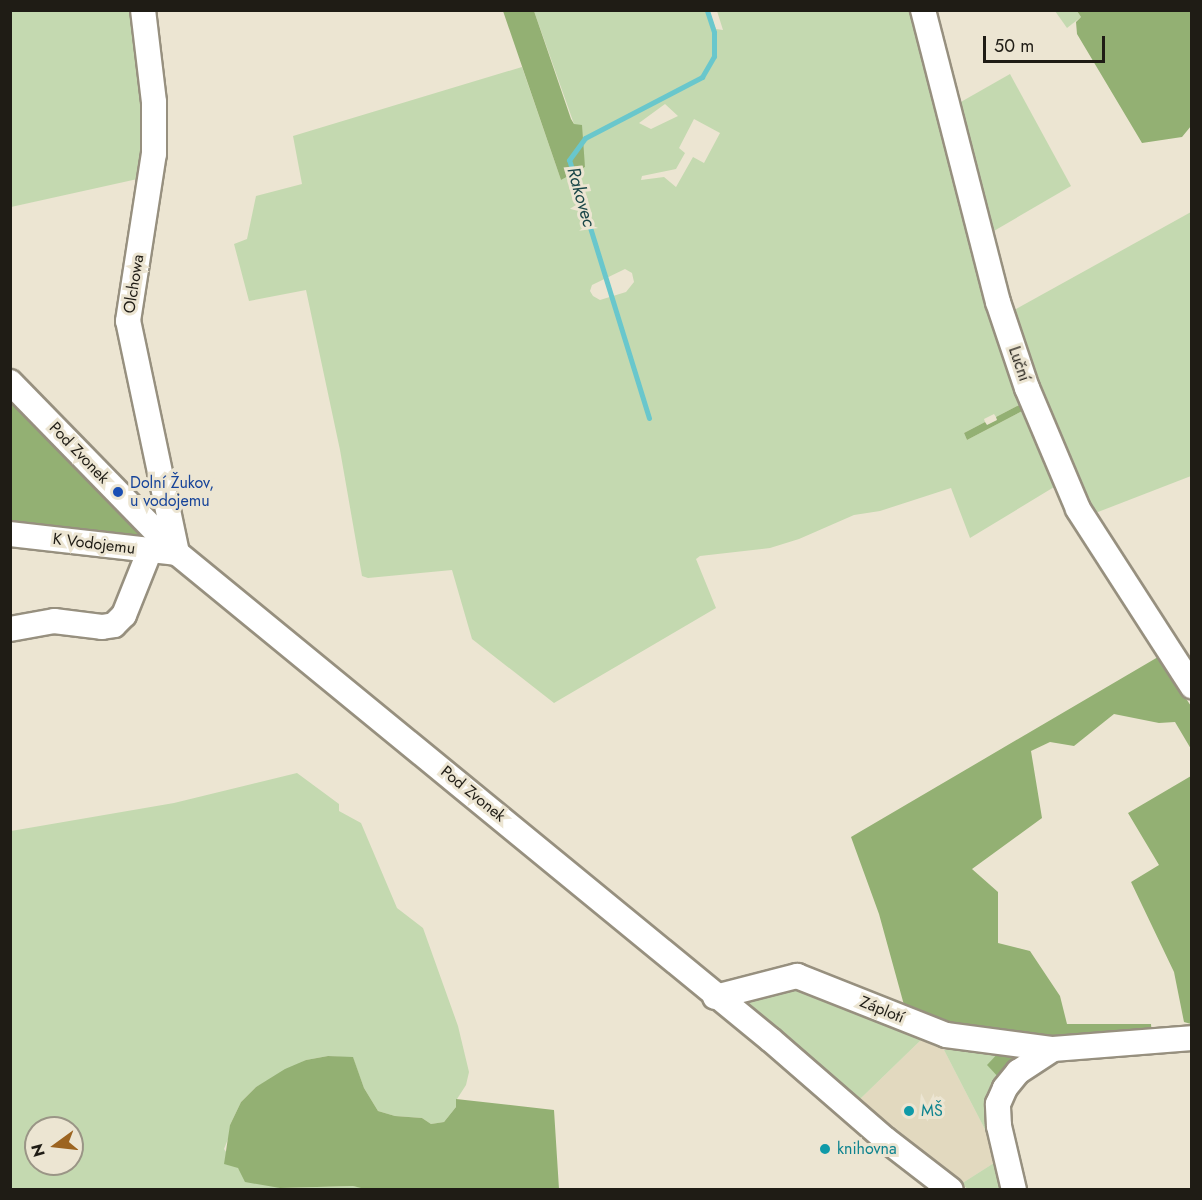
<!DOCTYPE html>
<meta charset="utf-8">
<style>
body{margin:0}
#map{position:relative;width:1202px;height:1200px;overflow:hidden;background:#ece5d2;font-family:Jost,sans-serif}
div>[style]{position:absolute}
.built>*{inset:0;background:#e2d9bf}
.green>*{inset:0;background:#c4d9b0}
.forest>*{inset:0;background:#93b073}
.stream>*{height:5px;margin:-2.5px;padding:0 2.5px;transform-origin:2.5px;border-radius:2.5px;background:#69c7cc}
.roads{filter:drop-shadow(2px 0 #97907f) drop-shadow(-2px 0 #97907f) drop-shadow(0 2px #97907f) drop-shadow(0 -2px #97907f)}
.minor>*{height:24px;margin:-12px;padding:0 12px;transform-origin:12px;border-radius:12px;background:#fff}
.dots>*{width:16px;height:16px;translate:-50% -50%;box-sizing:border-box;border:3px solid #ece5d2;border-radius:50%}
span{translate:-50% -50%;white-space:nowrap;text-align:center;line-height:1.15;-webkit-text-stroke:6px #ece5d2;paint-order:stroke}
.street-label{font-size:16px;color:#1f1c15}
.transit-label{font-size:16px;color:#164399}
.left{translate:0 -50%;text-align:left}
.culture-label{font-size:16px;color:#0d838f}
.water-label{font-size:18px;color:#1a4648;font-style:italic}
.frame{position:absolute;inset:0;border:12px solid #1f1c15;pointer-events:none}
.north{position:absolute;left:24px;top:1116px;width:60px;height:60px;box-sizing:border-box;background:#ece5d2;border:2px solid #9a9586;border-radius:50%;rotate:255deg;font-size:16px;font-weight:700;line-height:24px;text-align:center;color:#1f1c15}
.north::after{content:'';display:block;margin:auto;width:21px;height:27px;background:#9c6420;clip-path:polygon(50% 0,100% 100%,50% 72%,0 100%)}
.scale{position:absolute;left:983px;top:36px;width:122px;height:27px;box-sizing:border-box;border:3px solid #1f1c15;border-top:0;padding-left:8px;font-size:18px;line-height:21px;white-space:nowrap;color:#1f1c15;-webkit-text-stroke:4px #ece5d2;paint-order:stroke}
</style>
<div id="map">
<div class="built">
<i style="clip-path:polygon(924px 1037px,944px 1050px,993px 1145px,997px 1161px,961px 1184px,857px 1102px)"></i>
</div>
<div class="green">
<i style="clip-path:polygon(10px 11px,135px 11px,142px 65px,142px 178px,11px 207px)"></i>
<i style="clip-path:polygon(evenodd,534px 11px,709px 11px,716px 29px,723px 30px,717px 11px,911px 11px,1025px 402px,996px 417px,994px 414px,984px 419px,985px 422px,964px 433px,967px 440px,1028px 408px,1059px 484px,970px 538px,951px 488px,880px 511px,854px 515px,799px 539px,770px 548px,700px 556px,696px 559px,716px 608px,554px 703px,472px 639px,452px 570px,368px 578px,362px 576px,340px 450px,306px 290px,249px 301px,234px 244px,247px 239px,256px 196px,302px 184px,293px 136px,522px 67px,561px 180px,585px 167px,574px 124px,534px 11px,665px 104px,678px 116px,651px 129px,639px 123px,665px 104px,534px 11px,694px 119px,720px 133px,704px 163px,693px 157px,676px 187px,664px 177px,641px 180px,642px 176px,676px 169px,685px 153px,679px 148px,694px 119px,534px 11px,625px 269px,632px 273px,634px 282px,626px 292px,600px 300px,593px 296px,590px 291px,592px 285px,625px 269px)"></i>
<i style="clip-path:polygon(1055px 11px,1077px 11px,1081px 17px,1067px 28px)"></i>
<i style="clip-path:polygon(1010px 74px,1071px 186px,987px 235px,952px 107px)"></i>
<i style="clip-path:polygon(1191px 212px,1191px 476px,1098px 512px,1088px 510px,1009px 313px)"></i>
<i style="clip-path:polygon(evenodd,297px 773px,339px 804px,339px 811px,361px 823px,397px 908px,423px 928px,458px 1026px,469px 1072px,466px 1085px,457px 1099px,456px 1107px,444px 1122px,431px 1124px,422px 1118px,395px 1116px,378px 1111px,364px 1088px,353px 1058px,328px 1056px,306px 1060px,256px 1087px,241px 1102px,230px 1125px,230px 1134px,224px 1149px,238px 1168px,280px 1188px,353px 1186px,369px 1189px,11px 1190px,11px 831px,174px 803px,297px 773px,36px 1128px,72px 1128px,72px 1164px,36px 1164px,36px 1128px)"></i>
<i style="clip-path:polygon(788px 985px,924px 1037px,857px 1102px,738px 1004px)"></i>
<i style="clip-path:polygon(980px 1048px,1001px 1050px,1001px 1080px,993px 1145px,944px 1050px)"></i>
<i style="clip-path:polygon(997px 1161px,1006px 1189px,968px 1189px,961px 1184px)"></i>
</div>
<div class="forest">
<i style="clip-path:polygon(503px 11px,534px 11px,571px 119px,574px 124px,582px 125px,585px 167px,561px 180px)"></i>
<i style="clip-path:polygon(1077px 11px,1191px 11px,1191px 126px,1182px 137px,1142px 143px,1077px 34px,1076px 22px,1081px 17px)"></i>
<i style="clip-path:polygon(11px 399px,147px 539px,11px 521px)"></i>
<i style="clip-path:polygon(1025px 402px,1028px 408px,967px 440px,964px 433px,985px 422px,987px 425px,997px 420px,996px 417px)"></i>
<i style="clip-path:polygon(1158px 657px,1191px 706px,1191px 749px,1175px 722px,1159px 723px,1114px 714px,1074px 746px,1050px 742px,1031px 751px,1042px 818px,972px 869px,998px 892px,998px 943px,1030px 951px,1060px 996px,1067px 1024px,1151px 1024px,1152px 1036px,1059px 1039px,1020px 1036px,917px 1018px,904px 1005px,879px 914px,851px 837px)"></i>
<i style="clip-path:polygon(1191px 776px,1191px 1024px,1184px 1022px,1174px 972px,1131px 882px,1159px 865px,1128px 813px)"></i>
<i style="clip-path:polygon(1001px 1050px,1026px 1053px,1001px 1080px,987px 1065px)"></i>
<i style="clip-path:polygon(328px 1056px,353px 1057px,364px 1088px,378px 1111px,395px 1116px,422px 1118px,431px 1124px,444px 1122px,456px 1107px,456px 1099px,554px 1110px,559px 1189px,369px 1190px,353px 1186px,280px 1188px,245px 1182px,238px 1168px,224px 1164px,230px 1125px,241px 1102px,256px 1087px,285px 1069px,306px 1060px)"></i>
</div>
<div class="stream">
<i style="left:649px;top:418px;width:270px;rotate:-107.2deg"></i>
<i style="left:569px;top:160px;width:27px;rotate:-54deg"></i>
<i style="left:585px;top:138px;width:132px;rotate:-27.5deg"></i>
<i style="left:702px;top:77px;width:24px;rotate:-60deg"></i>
<i style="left:714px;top:56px;width:24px;rotate:-90deg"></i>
<i style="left:714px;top:32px;width:23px;rotate:-108deg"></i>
</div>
<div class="roads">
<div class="minor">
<i style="left:923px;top:10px;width:301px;rotate:75.6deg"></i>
<i style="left:998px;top:302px;width:91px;rotate:71.4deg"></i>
<i style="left:1027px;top:388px;width:131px;rotate:67.1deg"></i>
<i style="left:1078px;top:509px;width:211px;rotate:57.2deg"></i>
<i style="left:10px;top:382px;width:239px;rotate:45.7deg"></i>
<i style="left:177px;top:553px;width:768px;rotate:39.35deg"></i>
<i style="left:771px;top:1040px;width:151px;rotate:41deg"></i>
<i style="left:885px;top:1139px;width:83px;rotate:37.7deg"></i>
<i style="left:10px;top:534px;width:168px;rotate:6.5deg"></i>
<i style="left:177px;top:553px;width:237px;rotate:-101.9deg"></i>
<i style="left:128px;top:321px;width:169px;rotate:-81.2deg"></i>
<i style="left:154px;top:154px;width:52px;rotate:-90deg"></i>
<i style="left:154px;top:102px;width:93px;rotate:-96.8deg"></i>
<i style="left:10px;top:629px;width:45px;rotate:-10.3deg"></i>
<i style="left:54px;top:621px;width:48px;rotate:7.1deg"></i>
<i style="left:102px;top:627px;width:12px;rotate:-9deg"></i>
<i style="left:114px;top:625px;width:14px;rotate:-45deg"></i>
<i style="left:124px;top:615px;width:70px;rotate:-68.2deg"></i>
<i style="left:715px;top:997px;width:85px;rotate:-14.4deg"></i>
<i style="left:797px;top:976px;width:160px;rotate:21.6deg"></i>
<i style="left:946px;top:1035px;width:108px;rotate:7.5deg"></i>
<i style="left:1053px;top:1049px;width:139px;rotate:-4.5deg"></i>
<i style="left:1014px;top:1190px;width:66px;rotate:-103.2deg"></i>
<i style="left:999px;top:1126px;width:22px;rotate:-93deg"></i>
<i style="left:998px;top:1104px;width:17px;rotate:-66deg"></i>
<i style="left:1005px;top:1088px;width:21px;rotate:-51deg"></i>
<i style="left:1018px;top:1072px;width:42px;rotate:-33.3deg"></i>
</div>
</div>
<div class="dots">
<i style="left:118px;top:492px;background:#1a4fb4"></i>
<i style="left:909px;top:1111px;background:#0f9aa8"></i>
<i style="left:825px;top:1149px;background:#0f9aa8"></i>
</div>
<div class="street-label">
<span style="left:134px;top:284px;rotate:-81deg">Olchowa</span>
<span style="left:1019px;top:364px;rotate:71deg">Luční</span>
<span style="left:79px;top:453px;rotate:46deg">Pod Zvonek</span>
<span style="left:94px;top:544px;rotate:7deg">K Vodojemu</span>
<span style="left:473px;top:794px;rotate:39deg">Pod Zvonek</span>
<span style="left:882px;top:1010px;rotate:22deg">Záplotí</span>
</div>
<div class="transit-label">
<span class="left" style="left:130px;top:492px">Dolní Žukov,<br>u vodojemu</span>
</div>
<div class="culture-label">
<span class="left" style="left:921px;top:1111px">MŠ</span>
<span class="left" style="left:837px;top:1149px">knihovna</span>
</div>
<div class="water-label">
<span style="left:581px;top:197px;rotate:74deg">Rakovec</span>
</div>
<div class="frame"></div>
<div class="north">N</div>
<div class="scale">50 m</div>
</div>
